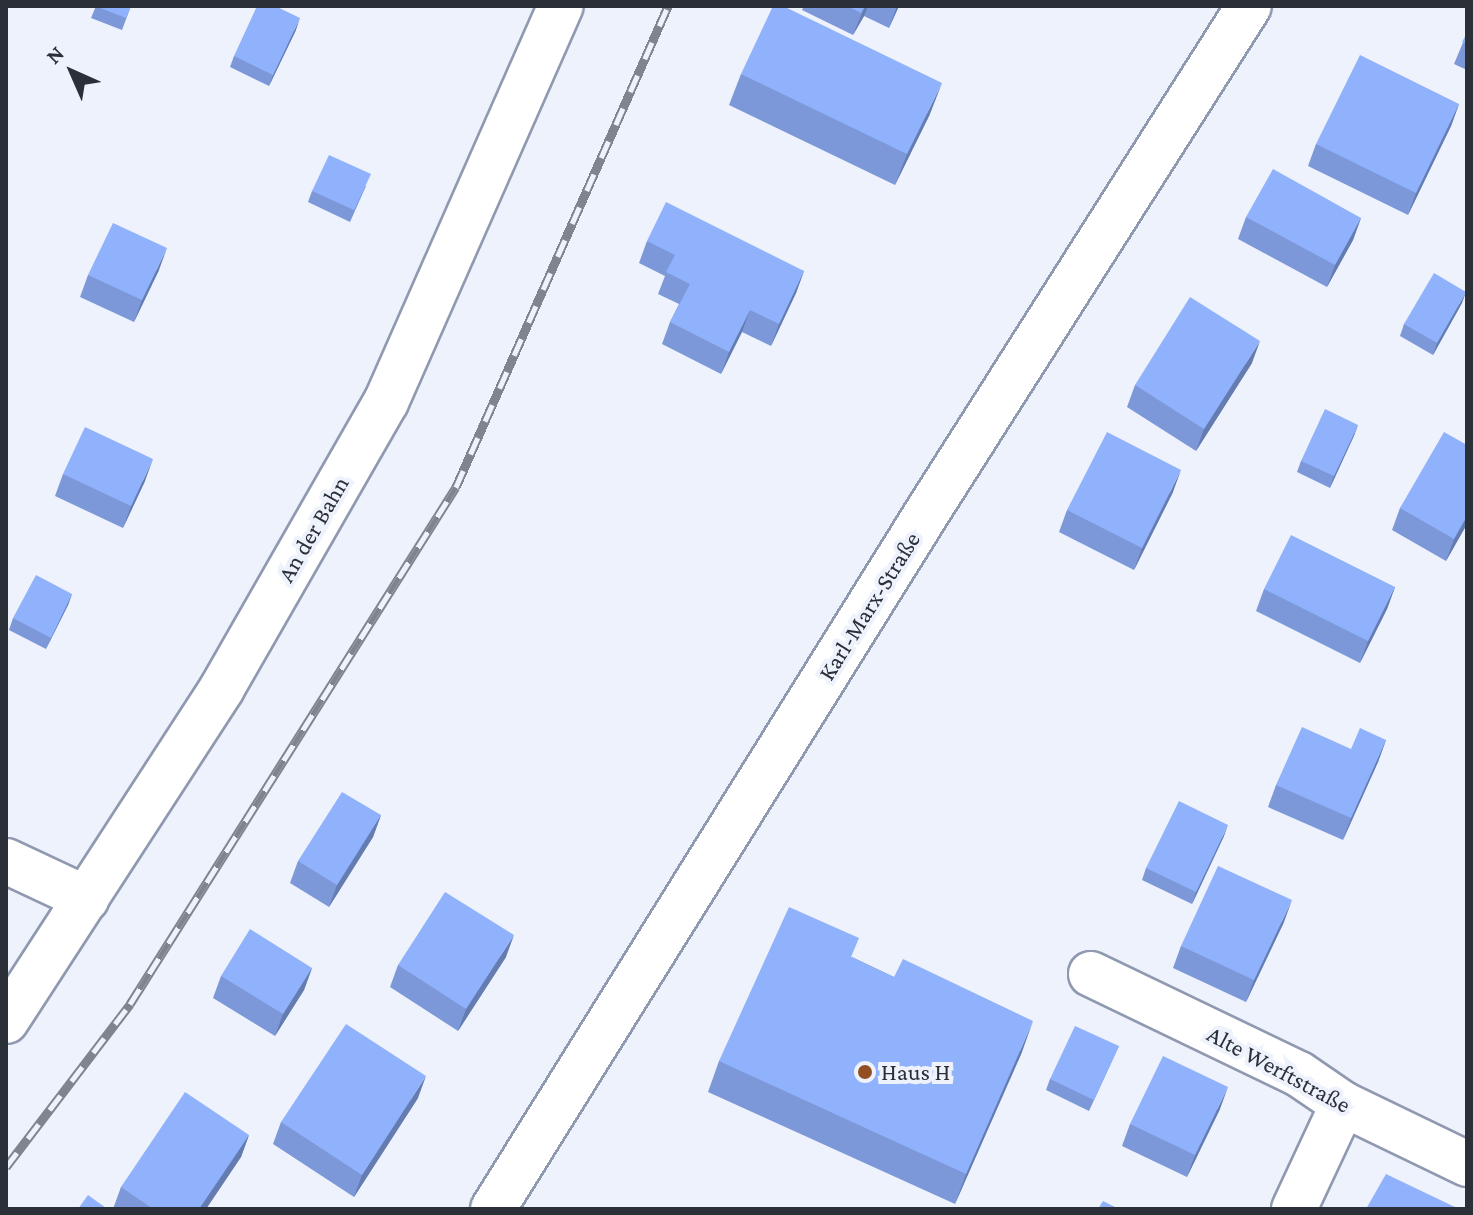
<!DOCTYPE html>
<meta charset="utf-8">
<style>
body{margin:0}
#map{position:relative;width:1473px;height:1215px;overflow:hidden;background:#eef2fc;font-family:"Crimson Pro",serif}
div>[style]{position:absolute}
.roads{filter:drop-shadow(2px 0 #8f99b0) drop-shadow(-2px 0 #8f99b0) drop-shadow(0 2px #8f99b0) drop-shadow(0 -2px #8f99b0)}
.minor>*{height:44px;margin:-22px;padding:0 22px;transform-origin:22px;border-radius:22px;background:#fff}
.rail>*{height:9px;margin-top:-4.5px;transform-origin:0;background:repeating-linear-gradient(90deg,#eef2fc 0 18px,#80848e 0 36px);box-sizing:border-box;border-block:2px solid #80848e}
.wall>*{inset:0;background:#7c98d8}
.shaded-wall>*{inset:0;background:#657cb0}
.building>*{inset:0;background:#90b1fb}
.dots>*{width:22px;height:22px;translate:-50% -50%;box-sizing:border-box;border:4px solid #eef2fc;border-radius:50%}
span{translate:-50% -50%;white-space:nowrap;text-align:center;line-height:1.15;-webkit-text-stroke:8px #eef2fc;paint-order:stroke}
.street-label{font-size:24px;color:#2b2f38}
.poi-label{font-size:24px;color:#2b2f38}
.left{translate:0 -50%;text-align:left}
.frame{position:absolute;inset:0;border:8px solid #2b2f38;pointer-events:none}
.north{position:absolute;left:32px;top:32px;width:80px;height:80px;-webkit-text-stroke:6px #eef2fc;paint-order:stroke;rotate:315deg;font-size:22px;font-weight:700;line-height:32px;text-align:center;color:#2b2f38}
.north::after{content:'';display:block;margin:auto;width:28px;height:36px;background:#2b2f38;clip-path:polygon(50% 0,100% 100%,50% 72%,0 100%)}
</style>
<div id="map">
<div class="roads">
<div class="minor">
<i style="left:6px;top:861px;width:89px;rotate:25.1deg"></i>
<i style="left:1091px;top:974px;width:231px;rotate:25.7deg"></i>
<i style="left:1299px;top:1074px;width:53px;rotate:34.3deg"></i>
<i style="left:1343px;top:1104px;width:138px;rotate:25.8deg"></i>
<i style="left:6px;top:1021px;width:397px;rotate:-57deg"></i>
<i style="left:222px;top:688px;width:330px;rotate:-60.2deg"></i>
<i style="left:386px;top:402px;width:433px;rotate:-66.2deg"></i>
<i style="left:493px;top:1209px;width:822px;rotate:-58.07deg"></i>
<i style="left:928px;top:511px;width:598px;rotate:-57.56deg"></i>
<i style="left:1294px;top:1209px;width:116px;rotate:-65deg"></i>
</div>
</div>
<div class="rail">
<i style="left:6px;top:1167px;width:205px;rotate:-52.7deg"></i>
<i style="left:130px;top:1004px;width:611px;rotate:-57.77deg"></i>
<i style="left:456px;top:487px;width:526px;rotate:-66.21deg"></i>
</div>
<div class="wall">
<i style="clip-path:polygon(96px 6px,131px 6px,122px 30px,91px 18px)"></i>
<i style="clip-path:polygon(804px 6px,899px 6px,889px 28px,864px 16px,853px 35px,802px 10px)"></i>
<i style="clip-path:polygon(296px 30px,269px 86px,230px 67px,234px 56px)"></i>
<i style="clip-path:polygon(1467px 33px,1467px 70px,1454px 64px)"></i>
<i style="clip-path:polygon(741px 74px,930px 114px,895px 185px,729px 105px)"></i>
<i style="clip-path:polygon(1459px 104px,1451px 126px,1408px 215px,1308px 166px,1316px 144px)"></i>
<i style="clip-path:polygon(366px 186px,350px 222px,308px 202px,312px 191px)"></i>
<i style="clip-path:polygon(1246px 217px,1361px 218px,1353px 240px,1327px 287px,1238px 239px)"></i>
<i style="clip-path:polygon(647px 241px,804px 271px,796px 293px,771px 346px,742px 332px,721px 374px,662px 344px,670px 322px,679px 304px,658px 294px,665px 276px,639px 263px)"></i>
<i style="clip-path:polygon(159px 270px,134px 322px,80px 297px,88px 275px)"></i>
<i style="clip-path:polygon(1462px 303px,1433px 355px,1400px 336px,1404px 324px)"></i>
<i style="clip-path:polygon(1252px 363px,1196px 451px,1127px 407px,1135px 385px)"></i>
<i style="clip-path:polygon(1358px 425px,1330px 488px,1297px 472px,1301px 461px)"></i>
<i style="clip-path:polygon(1467px 445px,1467px 524px,1446px 561px,1392px 530px,1400px 508px)"></i>
<i style="clip-path:polygon(63px 474px,145px 481px,123px 528px,55px 496px)"></i>
<i style="clip-path:polygon(1173px 492px,1134px 570px,1059px 532px,1067px 510px)"></i>
<i style="clip-path:polygon(1395px 587px,1387px 609px,1360px 663px,1256px 611px,1264px 589px)"></i>
<i style="clip-path:polygon(72px 594px,68px 605px,46px 649px,9px 630px,13px 618px)"></i>
<i style="clip-path:polygon(1386px 740px,1378px 762px,1343px 840px,1268px 807px,1276px 785px,1351px 749px)"></i>
<i style="clip-path:polygon(381px 815px,373px 837px,329px 907px,290px 883px,298px 861px)"></i>
<i style="clip-path:polygon(1224px 836px,1192px 904px,1142px 880px,1146px 868px)"></i>
<i style="clip-path:polygon(1284px 922px,1246px 1002px,1173px 968px,1181px 946px)"></i>
<i style="clip-path:polygon(506px 957px,458px 1031px,390px 987px,398px 965px)"></i>
<i style="clip-path:polygon(852px 957px,894px 977px,1022px 1052px,955px 1204px,708px 1092px,719px 1061px)"></i>
<i style="clip-path:polygon(312px 968px,304px 990px,275px 1036px,213px 998px,221px 976px)"></i>
<i style="clip-path:polygon(1119px 1046px,1089px 1111px,1046px 1090px,1050px 1079px)"></i>
<i style="clip-path:polygon(418px 1098px,354px 1197px,273px 1144px,281px 1122px)"></i>
<i style="clip-path:polygon(1220px 1109px,1187px 1177px,1122px 1146px,1130px 1124px)"></i>
<i style="clip-path:polygon(249px 1135px,241px 1157px,206px 1209px,113px 1209px,121px 1187px)"></i>
</div>
<div class="shaded-wall">
<i style="clip-path:polygon(865px 6px,868px 6px,864px 16px,853px 35px)"></i>
<i style="clip-path:polygon(897px 6px,899px 6px,889px 28px)"></i>
<i style="clip-path:polygon(300px 18px,296px 30px,269px 86px,273px 75px)"></i>
<i style="clip-path:polygon(942px 83px,930px 114px,895px 185px,907px 154px)"></i>
<i style="clip-path:polygon(1459px 104px,1451px 126px,1408px 215px,1416px 193px)"></i>
<i style="clip-path:polygon(1361px 218px,1353px 240px,1327px 287px,1335px 265px)"></i>
<i style="clip-path:polygon(167px 248px,159px 270px,134px 322px,142px 300px)"></i>
<i style="clip-path:polygon(804px 271px,796px 293px,771px 346px,779px 324px)"></i>
<i style="clip-path:polygon(1466px 292px,1462px 303px,1433px 355px,1437px 343px)"></i>
<i style="clip-path:polygon(750px 310px,742px 332px,721px 374px,729px 352px)"></i>
<i style="clip-path:polygon(1260px 341px,1252px 363px,1196px 451px,1204px 429px)"></i>
<i style="clip-path:polygon(1358px 425px,1354px 436px,1330px 488px,1334px 476px)"></i>
<i style="clip-path:polygon(153px 459px,145px 481px,123px 528px,131px 506px)"></i>
<i style="clip-path:polygon(1181px 470px,1173px 492px,1134px 570px,1142px 548px)"></i>
<i style="clip-path:polygon(1467px 516px,1467px 524px,1446px 561px,1454px 539px)"></i>
<i style="clip-path:polygon(1395px 587px,1387px 609px,1360px 663px,1368px 641px)"></i>
<i style="clip-path:polygon(72px 594px,68px 605px,46px 649px,51px 638px)"></i>
<i style="clip-path:polygon(1386px 740px,1378px 762px,1343px 840px,1351px 818px)"></i>
<i style="clip-path:polygon(381px 815px,373px 837px,329px 907px,337px 885px)"></i>
<i style="clip-path:polygon(1228px 825px,1224px 836px,1192px 904px,1196px 892px)"></i>
<i style="clip-path:polygon(1292px 900px,1284px 922px,1246px 1002px,1254px 980px)"></i>
<i style="clip-path:polygon(514px 935px,506px 957px,458px 1031px,466px 1009px)"></i>
<i style="clip-path:polygon(312px 968px,304px 990px,275px 1036px,283px 1014px)"></i>
<i style="clip-path:polygon(1033px 1021px,1022px 1052px,955px 1204px,966px 1174px)"></i>
<i style="clip-path:polygon(426px 1076px,418px 1098px,354px 1197px,362px 1175px)"></i>
<i style="clip-path:polygon(1228px 1087px,1220px 1109px,1187px 1177px,1195px 1155px)"></i>
<i style="clip-path:polygon(249px 1135px,241px 1157px,206px 1209px,199px 1209px)"></i>
</div>
<div class="building">
<i style="clip-path:polygon(95px 6px,131px 6px,126px 18px)"></i>
<i style="clip-path:polygon(257px 6px,275px 6px,300px 18px,273px 75px,234px 56px)"></i>
<i style="clip-path:polygon(773px 6px,783px 6px,942px 83px,907px 154px,741px 74px)"></i>
<i style="clip-path:polygon(847px 6px,865px 6px,861px 13px)"></i>
<i style="clip-path:polygon(1467px 33px,1467px 44px,1462px 42px)"></i>
<i style="clip-path:polygon(1360px 55px,1459px 104px,1416px 193px,1316px 144px)"></i>
<i style="clip-path:polygon(329px 155px,371px 174px,354px 210px,312px 191px)"></i>
<i style="clip-path:polygon(1273px 169px,1361px 218px,1335px 265px,1246px 217px)"></i>
<i style="clip-path:polygon(666px 202px,804px 271px,779px 324px,750px 310px,729px 352px,670px 322px,690px 284px,666px 272px,675px 255px,647px 241px)"></i>
<i style="clip-path:polygon(113px 223px,167px 248px,142px 300px,88px 275px)"></i>
<i style="clip-path:polygon(1434px 273px,1466px 292px,1437px 343px,1404px 324px)"></i>
<i style="clip-path:polygon(1190px 297px,1260px 341px,1204px 429px,1135px 385px)"></i>
<i style="clip-path:polygon(1325px 409px,1358px 425px,1334px 476px,1301px 461px)"></i>
<i style="clip-path:polygon(85px 427px,153px 459px,131px 506px,63px 474px)"></i>
<i style="clip-path:polygon(1107px 432px,1181px 470px,1142px 548px,1067px 510px)"></i>
<i style="clip-path:polygon(1444px 432px,1467px 445px,1467px 516px,1454px 539px,1400px 508px)"></i>
<i style="clip-path:polygon(1291px 535px,1395px 587px,1368px 641px,1264px 589px)"></i>
<i style="clip-path:polygon(36px 575px,72px 594px,51px 638px,13px 618px)"></i>
<i style="clip-path:polygon(1302px 727px,1351px 749px,1360px 728px,1386px 740px,1351px 818px,1276px 785px)"></i>
<i style="clip-path:polygon(342px 792px,381px 815px,337px 885px,298px 861px)"></i>
<i style="clip-path:polygon(1179px 801px,1228px 825px,1196px 892px,1146px 868px)"></i>
<i style="clip-path:polygon(1218px 866px,1292px 900px,1254px 980px,1181px 946px)"></i>
<i style="clip-path:polygon(445px 892px,514px 935px,466px 1009px,398px 965px)"></i>
<i style="clip-path:polygon(789px 907px,859px 938px,851px 957px,894px 977px,903px 959px,1033px 1021px,966px 1174px,719px 1061px)"></i>
<i style="clip-path:polygon(250px 929px,312px 968px,283px 1014px,221px 976px)"></i>
<i style="clip-path:polygon(346px 1024px,426px 1076px,362px 1175px,281px 1122px)"></i>
<i style="clip-path:polygon(1075px 1026px,1119px 1046px,1094px 1100px,1050px 1079px)"></i>
<i style="clip-path:polygon(1163px 1056px,1228px 1087px,1195px 1155px,1130px 1124px)"></i>
<i style="clip-path:polygon(185px 1092px,249px 1135px,199px 1209px,153px 1209px,121px 1187px)"></i>
<i style="clip-path:polygon(1386px 1174px,1459px 1209px,1366px 1209px)"></i>
<i style="clip-path:polygon(88px 1195px,106px 1208px,105px 1209px,78px 1209px)"></i>
<i style="clip-path:polygon(1103px 1201px,1119px 1209px,1098px 1209px)"></i>
</div>
<div class="dots">
<i style="left:865px;top:1072px;background:#924f21"></i>
</div>
<div class="street-label">
<span style="left:313px;top:529px;rotate:-60deg">An der Bahn</span>
<span style="left:869px;top:606px;rotate:-58deg">Karl-Marx-Straße</span>
<span style="left:1279px;top:1069px;rotate:28deg">Alte Werftstraße</span>
</div>
<div class="poi-label">
<span class="left" style="left:881px;top:1072px">Haus H</span>
</div>
<div class="frame"></div>
<div class="north">N</div>
</div>
